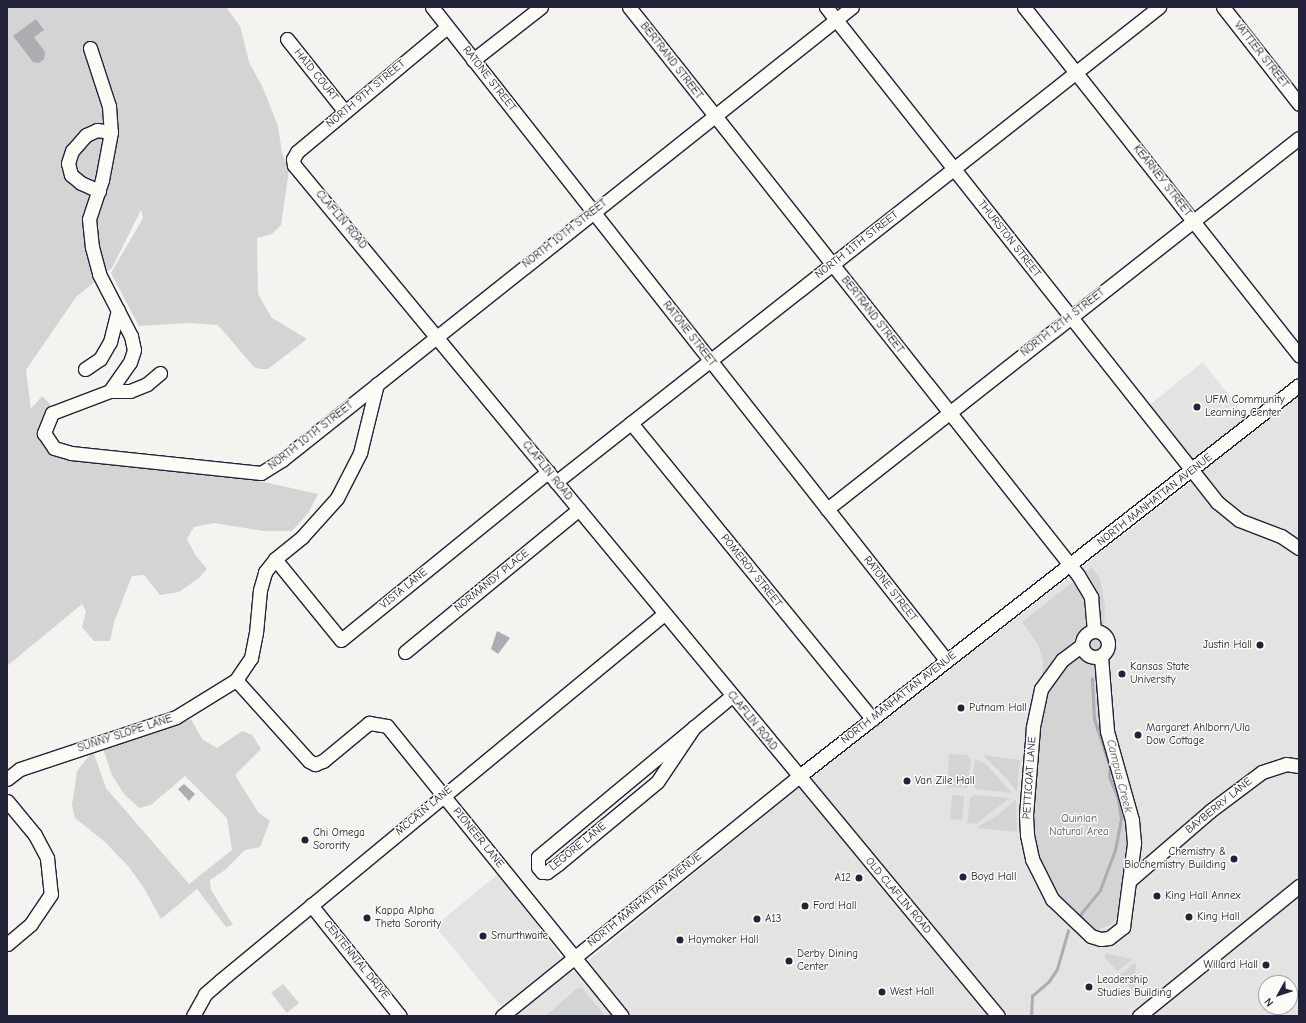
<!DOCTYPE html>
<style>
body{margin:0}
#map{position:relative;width:1306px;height:1023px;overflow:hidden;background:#f4f3ef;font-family:"Comic Neue",sans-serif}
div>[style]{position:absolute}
.built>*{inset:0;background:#e4e3e2}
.green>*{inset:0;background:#d5d4d5}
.water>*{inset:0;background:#acacb2}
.stream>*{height:2.5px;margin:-1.25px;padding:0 1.25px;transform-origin:1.25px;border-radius:1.25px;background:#acacb2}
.roads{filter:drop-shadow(1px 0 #22223b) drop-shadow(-1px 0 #22223b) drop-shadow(0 1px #22223b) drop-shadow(0 -1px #22223b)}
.minor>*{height:13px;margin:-6.5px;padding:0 6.5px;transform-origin:6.5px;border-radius:6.5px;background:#fdfcf7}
.minor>.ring{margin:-6.5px;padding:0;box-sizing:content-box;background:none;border:13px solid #fdfcf7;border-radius:50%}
.dots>*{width:11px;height:11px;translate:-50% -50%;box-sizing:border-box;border:2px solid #fdfcf7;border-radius:50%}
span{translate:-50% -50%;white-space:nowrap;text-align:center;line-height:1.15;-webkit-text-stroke:3px #fdfcf7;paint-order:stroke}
.street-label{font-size:11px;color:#22223b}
.poi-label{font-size:11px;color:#22223b}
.left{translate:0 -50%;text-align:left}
.right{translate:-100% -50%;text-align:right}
.park-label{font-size:11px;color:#585769}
.water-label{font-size:12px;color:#59596b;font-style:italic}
.frame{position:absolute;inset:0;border:8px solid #22223b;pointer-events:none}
.north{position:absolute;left:1258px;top:975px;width:40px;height:40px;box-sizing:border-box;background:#fdfcf7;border:1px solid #a5a5ac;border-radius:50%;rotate:231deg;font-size:11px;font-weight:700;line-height:16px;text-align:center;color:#22223b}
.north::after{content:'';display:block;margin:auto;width:14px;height:18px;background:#22223b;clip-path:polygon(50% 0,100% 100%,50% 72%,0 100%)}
</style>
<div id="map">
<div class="built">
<i style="clip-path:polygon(evenodd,1203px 362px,1256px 430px,1299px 396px,1299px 1016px,509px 1016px,435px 926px,499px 873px,573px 973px,796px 790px,1201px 474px,1148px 406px,1203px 362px,1266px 983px,1290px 983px,1290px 1007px,1266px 1007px,1266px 983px)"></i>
</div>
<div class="green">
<i style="clip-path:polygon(7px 7px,226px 7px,240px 26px,249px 62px,263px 88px,278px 126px,282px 153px,289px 170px,281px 225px,272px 234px,257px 238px,258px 294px,272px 318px,307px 339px,268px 369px,260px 369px,254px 367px,218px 325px,189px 323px,139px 326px,111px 273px,143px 218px,141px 210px,112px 268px,76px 297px,26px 370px,31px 409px,42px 396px,51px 405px,46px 444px,242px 477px,318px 494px,309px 512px,292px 531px,264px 531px,214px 523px,194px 527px,187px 539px,196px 556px,207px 569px,199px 578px,179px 592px,160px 595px,144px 575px,132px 576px,114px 622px,110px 641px,94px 641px,82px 627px,86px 611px,82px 604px,7px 666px)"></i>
<i style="clip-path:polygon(1092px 567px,1100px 579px,1105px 606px,1100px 706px,1126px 819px,1127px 840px,1117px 918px,1112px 924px,1098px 930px,1091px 929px,1060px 902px,1039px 866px,1031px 831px,1043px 662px,1038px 644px,1022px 622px)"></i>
<i style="clip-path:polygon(191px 719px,202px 739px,217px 748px,242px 731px,252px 735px,261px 749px,235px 775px,258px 812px,270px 821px,260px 847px,245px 850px,225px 870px,210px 880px,211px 890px,233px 925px,226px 927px,197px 889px,161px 919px,144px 888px,128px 866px,105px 842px,75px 818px,72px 805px,77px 771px,93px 751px,106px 788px,189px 884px,232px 850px,227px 818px,185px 776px,151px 805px,139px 808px,124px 794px,112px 775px,103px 749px,161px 731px)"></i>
<i style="clip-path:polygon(949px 754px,967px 755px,971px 759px,968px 788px,947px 787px)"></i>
<i style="clip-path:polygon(983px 755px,1020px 760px,1017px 792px,1007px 779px)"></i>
<i style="clip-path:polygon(975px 759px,986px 764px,1012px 793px,976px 789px,972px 784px)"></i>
<i style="clip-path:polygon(952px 795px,964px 796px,962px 820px,950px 819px)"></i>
<i style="clip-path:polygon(974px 795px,1010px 798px,977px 823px,967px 824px,970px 798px)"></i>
<i style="clip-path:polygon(1016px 799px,1017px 832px,976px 828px,998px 815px)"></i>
<i style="clip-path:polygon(1106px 953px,1131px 959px,1132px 960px,1117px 971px,1104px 957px)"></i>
<i style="clip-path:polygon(1134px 963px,1136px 964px,1135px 982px,1137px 995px,1120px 975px)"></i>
<i style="clip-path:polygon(283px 984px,299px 1003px,287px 1013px,271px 993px)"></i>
<i style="clip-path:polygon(582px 988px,605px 1016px,546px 1016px,576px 989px)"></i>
</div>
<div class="water">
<i style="clip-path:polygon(36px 19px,44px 30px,34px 37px,45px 52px,44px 59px,39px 63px,33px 62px,13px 36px)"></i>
<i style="clip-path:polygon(497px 631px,510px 638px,498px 654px,491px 649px)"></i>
<i style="clip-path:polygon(184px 784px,195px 794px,189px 801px,178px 789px)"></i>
</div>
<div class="stream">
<i style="left:1080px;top:915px;width:32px;rotate:-51deg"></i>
<i style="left:1100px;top:890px;width:43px;rotate:-69.4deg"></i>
<i style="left:1115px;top:850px;width:32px;rotate:-79deg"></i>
<i style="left:1121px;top:819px;width:20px;rotate:-99deg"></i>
<i style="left:1118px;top:799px;width:24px;rotate:-112deg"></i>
<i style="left:1109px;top:777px;width:9px;rotate:-84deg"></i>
<i style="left:1110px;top:768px;width:52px;rotate:-108.1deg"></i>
<i style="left:1094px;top:719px;width:40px;rotate:-92.9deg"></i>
<i style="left:1031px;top:1016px;width:20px;rotate:-87deg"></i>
<i style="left:1032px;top:996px;width:23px;rotate:-41deg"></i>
<i style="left:1049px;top:981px;width:14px;rotate:-56deg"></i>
<i style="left:1057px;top:969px;width:40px;rotate:-74deg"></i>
</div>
<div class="roads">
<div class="minor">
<i style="left:432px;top:7px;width:832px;rotate:51.78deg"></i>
<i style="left:629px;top:7px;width:724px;rotate:51.67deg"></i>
<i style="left:1078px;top:575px;width:26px;rotate:59deg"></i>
<i style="left:1091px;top:597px;width:34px;rotate:85deg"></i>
<i style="left:826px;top:7px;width:631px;rotate:51.69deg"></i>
<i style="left:1217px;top:502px;width:28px;rotate:39deg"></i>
<i style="left:1239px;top:520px;width:45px;rotate:20.9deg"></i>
<i style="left:1281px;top:536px;width:22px;rotate:34deg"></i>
<i style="left:1024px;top:7px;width:444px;rotate:51.7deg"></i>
<i style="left:1223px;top:7px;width:123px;rotate:51.9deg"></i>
<i style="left:447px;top:27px;width:195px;rotate:140.2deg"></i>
<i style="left:297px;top:152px;width:8px;rotate:120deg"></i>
<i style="left:293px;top:159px;width:6px;rotate:81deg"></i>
<i style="left:294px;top:165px;width:1104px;rotate:50.4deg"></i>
<i style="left:287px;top:39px;width:93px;rotate:51.5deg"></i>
<i style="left:90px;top:48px;width:61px;rotate:71.9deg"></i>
<i style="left:109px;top:106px;width:26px;rotate:86deg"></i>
<i style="left:111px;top:132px;width:49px;rotate:100.6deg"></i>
<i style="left:102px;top:180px;width:41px;rotate:108.4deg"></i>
<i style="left:89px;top:219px;width:28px;rotate:84deg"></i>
<i style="left:92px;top:247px;width:28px;rotate:75deg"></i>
<i style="left:99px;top:274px;width:70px;rotate:62.7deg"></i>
<i style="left:131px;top:336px;width:14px;rotate:78deg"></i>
<i style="left:134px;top:350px;width:13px;rotate:108deg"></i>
<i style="left:130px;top:362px;width:35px;rotate:125deg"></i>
<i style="left:110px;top:391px;width:62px;rotate:159.2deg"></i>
<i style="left:52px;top:413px;width:22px;rotate:112deg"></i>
<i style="left:44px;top:433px;width:18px;rotate:56deg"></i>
<i style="left:54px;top:448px;width:18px;rotate:16deg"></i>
<i style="left:71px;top:453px;width:191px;rotate:6deg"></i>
<i style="left:261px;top:473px;width:25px;rotate:-32deg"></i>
<i style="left:282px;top:460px;width:728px;rotate:-38.48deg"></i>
<i style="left:473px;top:60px;width:86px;rotate:-37.9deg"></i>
<i style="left:99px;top:191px;width:20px;rotate:-156deg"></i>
<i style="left:81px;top:183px;width:13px;rotate:-141deg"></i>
<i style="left:71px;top:175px;width:12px;rotate:-104deg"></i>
<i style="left:68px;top:163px;width:13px;rotate:-72deg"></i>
<i style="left:72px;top:151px;width:21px;rotate:-49deg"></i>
<i style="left:86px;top:135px;width:12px;rotate:-24deg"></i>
<i style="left:97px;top:130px;width:14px;rotate:8deg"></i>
<i style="left:85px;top:369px;width:18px;rotate:-34deg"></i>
<i style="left:100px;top:359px;width:20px;rotate:-60deg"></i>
<i style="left:110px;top:342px;width:33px;rotate:-76deg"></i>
<i style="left:110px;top:391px;width:20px"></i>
<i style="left:130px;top:391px;width:18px;rotate:-22deg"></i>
<i style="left:147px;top:384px;width:17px;rotate:-40deg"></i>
<i style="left:631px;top:423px;width:382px;rotate:50.8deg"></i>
<i style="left:556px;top:482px;width:768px;rotate:-38.23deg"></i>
<i style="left:827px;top:509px;width:600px;rotate:-38.17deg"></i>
<i style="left:275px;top:559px;width:104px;rotate:50.8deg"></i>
<i style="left:341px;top:640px;width:267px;rotate:-39.1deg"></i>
<i class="ring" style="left:1082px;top:631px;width:13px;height:13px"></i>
<i style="left:1082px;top:645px;width:25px;rotate:143deg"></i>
<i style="left:1062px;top:660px;width:36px;rotate:126deg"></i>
<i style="left:1041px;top:689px;width:40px;rotate:102deg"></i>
<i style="left:1033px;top:728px;width:87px;rotate:94.6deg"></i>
<i style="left:1026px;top:815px;width:20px;rotate:87deg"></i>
<i style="left:1027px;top:835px;width:25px;rotate:78deg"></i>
<i style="left:1032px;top:859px;width:45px;rotate:63.4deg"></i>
<i style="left:1052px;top:899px;width:54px;rotate:43.5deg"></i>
<i style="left:1091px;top:936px;width:10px;rotate:17deg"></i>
<i style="left:1101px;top:939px;width:8px;rotate:-7deg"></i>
<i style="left:1109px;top:938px;width:18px;rotate:-38deg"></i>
<i style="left:1123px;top:927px;width:85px;rotate:-82.5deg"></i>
<i style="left:1134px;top:843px;width:23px;rotate:-95deg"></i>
<i style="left:1132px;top:820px;width:92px;rotate:-105.7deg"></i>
<i style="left:1107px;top:731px;width:75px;rotate:-94.6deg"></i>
<i style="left:405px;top:652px;width:225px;rotate:-39.4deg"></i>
<i style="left:236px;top:680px;width:109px;rotate:48deg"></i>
<i style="left:309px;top:761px;width:7px;rotate:27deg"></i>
<i style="left:315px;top:764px;width:9px;rotate:-21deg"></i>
<i style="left:323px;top:761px;width:60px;rotate:-39.6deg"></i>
<i style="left:369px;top:723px;width:18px;rotate:9deg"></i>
<i style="left:387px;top:726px;width:373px;rotate:51deg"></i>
<i style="left:694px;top:727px;width:66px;rotate:123.9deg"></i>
<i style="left:657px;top:782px;width:129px;rotate:140.4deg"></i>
<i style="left:558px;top:864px;width:14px;rotate:144deg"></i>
<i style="left:547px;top:872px;width:5px;rotate:180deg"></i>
<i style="left:542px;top:872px;width:6px;rotate:-129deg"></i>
<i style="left:538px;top:867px;width:10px;rotate:-90deg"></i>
<i style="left:538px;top:857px;width:9px;rotate:-41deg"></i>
<i style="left:545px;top:851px;width:243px;rotate:-39.7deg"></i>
<i style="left:7px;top:779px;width:16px;rotate:-38deg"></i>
<i style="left:20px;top:769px;width:164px;rotate:-18.4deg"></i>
<i style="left:176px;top:717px;width:70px;rotate:-31.7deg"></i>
<i style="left:236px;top:680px;width:27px;rotate:-56deg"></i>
<i style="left:251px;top:658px;width:25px;rotate:-79deg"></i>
<i style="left:256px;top:633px;width:43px;rotate:-84.7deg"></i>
<i style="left:260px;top:590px;width:19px;rotate:-74deg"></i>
<i style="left:265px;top:572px;width:16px;rotate:-52deg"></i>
<i style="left:275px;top:559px;width:35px;rotate:-39deg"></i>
<i style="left:302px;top:537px;width:52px;rotate:-48.1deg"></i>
<i style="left:337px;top:498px;width:51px;rotate:-62.9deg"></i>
<i style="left:360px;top:453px;width:71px;rotate:-76.2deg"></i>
<i style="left:7px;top:801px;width:44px;rotate:50.5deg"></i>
<i style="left:35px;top:835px;width:26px;rotate:62deg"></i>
<i style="left:47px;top:858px;width:36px;rotate:84deg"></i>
<i style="left:51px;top:894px;width:36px;rotate:124deg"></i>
<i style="left:31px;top:924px;width:31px;rotate:140deg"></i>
<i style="left:1129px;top:881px;width:107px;rotate:-40.8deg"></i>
<i style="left:1210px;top:811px;width:65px;rotate:-36.9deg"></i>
<i style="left:1262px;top:772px;width:25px;rotate:-18deg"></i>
<i style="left:1286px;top:764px;width:13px;rotate:9deg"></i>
<i style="left:311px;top:905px;width:142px;rotate:51.3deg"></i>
<i style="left:193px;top:1016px;width:25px;rotate:-61deg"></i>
<i style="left:205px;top:994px;width:21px;rotate:-41deg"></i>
<i style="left:221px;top:980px;width:575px;rotate:-39.56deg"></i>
<i style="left:502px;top:1016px;width:380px;rotate:-38.9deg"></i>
<i style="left:798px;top:777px;width:636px;rotate:-38.04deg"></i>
<i style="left:1139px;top:1016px;width:206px;rotate:-39.1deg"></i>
</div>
</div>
<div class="dots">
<i style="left:1197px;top:407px;background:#22223b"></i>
<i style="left:1260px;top:645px;background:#22223b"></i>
<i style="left:1122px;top:674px;background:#22223b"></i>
<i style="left:961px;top:708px;background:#22223b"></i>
<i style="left:1138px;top:735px;background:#22223b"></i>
<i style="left:907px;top:781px;background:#22223b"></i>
<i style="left:305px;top:840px;background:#22223b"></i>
<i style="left:1234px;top:859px;background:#22223b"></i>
<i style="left:963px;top:877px;background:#22223b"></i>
<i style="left:859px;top:878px;background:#22223b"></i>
<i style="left:1157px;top:896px;background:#22223b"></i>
<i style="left:805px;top:906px;background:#22223b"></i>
<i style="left:1189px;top:917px;background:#22223b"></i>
<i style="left:367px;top:918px;background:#22223b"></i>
<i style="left:757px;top:919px;background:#22223b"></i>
<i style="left:483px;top:936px;background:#22223b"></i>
<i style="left:680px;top:940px;background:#22223b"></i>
<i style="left:789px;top:961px;background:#22223b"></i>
<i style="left:1266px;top:965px;background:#22223b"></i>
<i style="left:1089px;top:987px;background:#22223b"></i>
<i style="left:882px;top:992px;background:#22223b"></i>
</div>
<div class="street-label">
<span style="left:1261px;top:55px;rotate:52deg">VATTIER STREET</span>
<span style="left:671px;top:61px;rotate:52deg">BERTRAND STREET</span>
<span style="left:316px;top:75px;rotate:51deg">HAID COURT</span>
<span style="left:489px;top:79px;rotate:52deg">RATONE STREET</span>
<span style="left:366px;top:94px;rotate:-40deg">NORTH 9TH STREET</span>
<span style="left:1162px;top:181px;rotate:52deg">KEARNEY STREET</span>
<span style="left:341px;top:220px;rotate:50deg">CLAFLIN ROAD</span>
<span style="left:565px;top:234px;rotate:-38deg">NORTH 10TH STREET</span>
<span style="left:1009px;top:239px;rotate:52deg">THURSTON STREET</span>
<span style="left:857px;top:245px;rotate:-38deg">NORTH 11TH STREET</span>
<span style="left:872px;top:315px;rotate:52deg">BERTRAND STREET</span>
<span style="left:1063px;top:323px;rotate:-38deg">NORTH 12TH STREET</span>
<span style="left:689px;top:334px;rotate:52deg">RATONE STREET</span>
<span style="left:311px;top:436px;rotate:-38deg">NORTH 10TH STREET</span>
<span style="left:547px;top:471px;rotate:51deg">CLAFLIN ROAD</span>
<span style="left:1155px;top:500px;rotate:-38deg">NORTH MANHATTAN AVENUE</span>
<span style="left:751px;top:571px;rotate:51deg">POMEROY STREET</span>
<span style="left:492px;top:581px;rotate:-39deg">NORMANDY PLACE</span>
<span style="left:404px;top:589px;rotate:-39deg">VISTA LANE</span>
<span style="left:890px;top:589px;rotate:52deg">RATONE STREET</span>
<span style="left:899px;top:698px;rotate:-38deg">NORTH MANHATTAN AVENUE</span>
<span style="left:752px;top:721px;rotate:51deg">CLAFLIN ROAD</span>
<span style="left:125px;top:734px;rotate:-18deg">SUNNY SLOPE LANE</span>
<span style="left:1030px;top:778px;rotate:-86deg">PETTICOAT LANE</span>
<span style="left:1219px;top:806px;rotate:-39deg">BAYBERRY LANE</span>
<span style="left:424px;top:811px;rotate:-40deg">MCCAIN LANE</span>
<span style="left:478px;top:838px;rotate:51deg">PIONEER LANE</span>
<span style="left:578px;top:847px;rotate:-39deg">LEGORE LANE</span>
<span style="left:898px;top:896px;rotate:50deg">OLD CLAFLIN ROAD</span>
<span style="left:645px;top:900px;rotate:-39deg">NORTH MANHATTAN AVENUE</span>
<span style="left:356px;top:960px;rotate:51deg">CENTENNIAL DRIVE</span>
</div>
<div class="poi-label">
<span class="left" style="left:1205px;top:407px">UFM Community<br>Learning Center</span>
<span class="right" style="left:1252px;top:645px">Justin Hall</span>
<span class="left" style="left:1130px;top:674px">Kansas State<br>University</span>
<span class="left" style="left:969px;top:708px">Putnam Hall</span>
<span class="left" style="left:1146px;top:735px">Margaret Ahlborn/Ula<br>Dow Cottage</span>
<span class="left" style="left:915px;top:781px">Van Zile Hall</span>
<span class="left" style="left:313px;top:840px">Chi Omega<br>Sorority</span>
<span class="right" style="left:1226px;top:859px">Chemistry &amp;<br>Biochemistry Building</span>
<span class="left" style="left:971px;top:877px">Boyd Hall</span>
<span class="right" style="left:851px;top:878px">A12</span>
<span class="left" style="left:1165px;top:896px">King Hall Annex</span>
<span class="left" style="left:813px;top:906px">Ford Hall</span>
<span class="left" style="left:375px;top:918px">Kappa Alpha<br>Theta Sorority</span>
<span class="left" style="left:1197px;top:917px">King Hall</span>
<span class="left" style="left:765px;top:919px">A13</span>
<span class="left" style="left:491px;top:936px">Smurthwaite</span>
<span class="left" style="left:688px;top:940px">Haymaker Hall</span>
<span class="left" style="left:797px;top:961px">Derby Dining<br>Center</span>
<span class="right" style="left:1258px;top:965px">Willard Hall</span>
<span class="left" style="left:1097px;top:987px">Leadership<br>Studies Building</span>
<span class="left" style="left:890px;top:992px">West Hall</span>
</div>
<div class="park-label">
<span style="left:1079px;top:826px">Quinlan<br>Natural Area</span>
</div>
<div class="water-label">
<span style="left:1119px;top:776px;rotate:76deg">Campus Creek</span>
</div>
<div class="frame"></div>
<div class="north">N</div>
</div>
